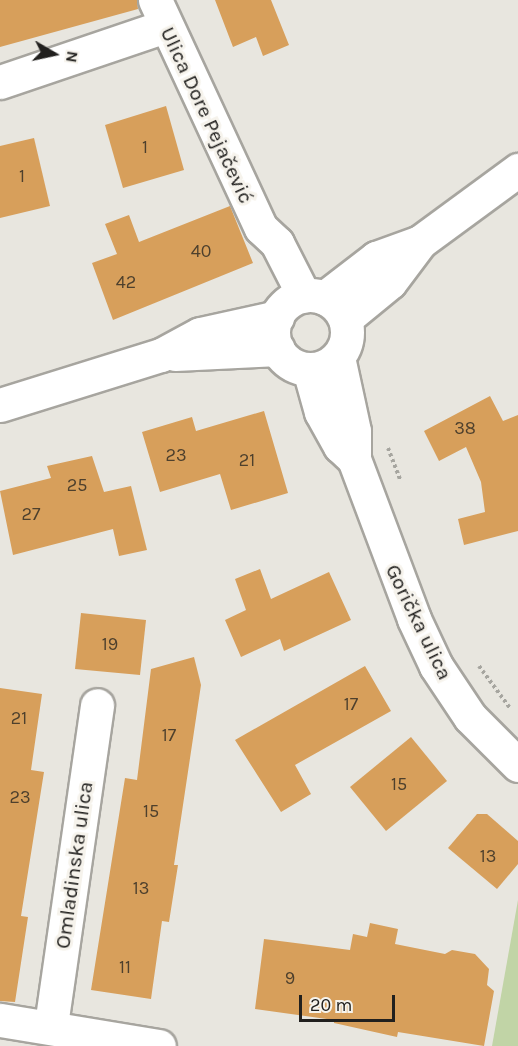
<!DOCTYPE html>
<meta charset="utf-8">
<style>
body{margin:0}
#map{position:relative;width:518px;height:1046px;overflow:hidden;background:#e8e6df;font-family:Karla,sans-serif}
div>[style]{position:absolute}
.green>*{inset:0;background:#c1d4a6}
.building>*{inset:0;background:#d79f5b}
.path>*{height:4px;margin-top:-2px;transform-origin:0;background:repeating-linear-gradient(90deg,#a6a59f 0 3px,transparent 0 6px)}
.roads{filter:drop-shadow(2px 0 #a7a59f) drop-shadow(-2px 0 #a7a59f) drop-shadow(0 2px #a7a59f) drop-shadow(0 -2px #a7a59f)}
.street>*{height:33px;margin:-16.5px;padding:0 16.5px;transform-origin:16.5px;border-radius:16.5px;background:#fff}
.street>.ring{margin:-16.5px;padding:0;box-sizing:content-box;background:none;border:33px solid #fff;border-radius:50%}
span{translate:-50% -50%;white-space:nowrap;text-align:center;line-height:1.15;-webkit-text-stroke:6px #f6f3ec;paint-order:stroke}
.number-label{font-size:18px;color:#4e402d}
.number-label span{-webkit-text-stroke-width:0}
.street-label{font-size:21px;color:#21201e}
.north{position:absolute;left:24px;top:24px;width:60px;height:60px;-webkit-text-stroke:4px #f6f3ec;paint-order:stroke;rotate:99deg;font-size:16px;font-weight:700;line-height:24px;text-align:center;color:#21201e}
.north::after{content:'';display:block;margin:auto;width:21px;height:27px;background:#21201e;clip-path:polygon(50% 0,100% 100%,50% 72%,0 100%)}
.scale{position:absolute;left:299px;top:995px;width:96px;height:27px;box-sizing:border-box;border:3px solid #21201e;border-top:0;padding-left:8px;font-size:18px;line-height:21px;white-space:nowrap;color:#21201e;-webkit-text-stroke:4px #f6f3ec;paint-order:stroke}
</style>
<div id="map">
<div class="green">
<i style="clip-path:polygon(518px 900px,518px 1046px,492px 1046px)"></i>
</div>
<div class="building">
<i style="clip-path:polygon(0 0,137px 0,138px 9px,0 47px)"></i>
<i style="clip-path:polygon(215px 0,271px 0,289px 45px,263px 56px,256px 37px,233px 47px)"></i>
<i style="clip-path:polygon(166px 106px,184px 170px,123px 188px,105px 125px)"></i>
<i style="clip-path:polygon(34px 138px,50px 206px,0 218px,0 146px)"></i>
<i style="clip-path:polygon(230px 206px,253px 263px,113px 320px,92px 263px,117px 254px,105px 224px,129px 215px,139px 242px)"></i>
<i style="clip-path:polygon(490px 396px,503px 421px,518px 415px,518px 531px,464px 545px,458px 519px,485px 512px,481px 482px,466px 447px,439px 461px,424px 431px)"></i>
<i style="clip-path:polygon(264px 411px,288px 493px,231px 510px,220px 474px,160px 492px,142px 432px,192px 417px,196px 431px)"></i>
<i style="clip-path:polygon(92px 456px,104px 492px,131px 486px,147px 550px,119px 556px,113px 529px,13px 555px,0 491px,51px 478px,47px 466px)"></i>
<i style="clip-path:polygon(260px 569px,271px 599px,329px 572px,351px 620px,284px 651px,280px 639px,241px 657px,225px 620px,246px 610px,235px 579px)"></i>
<i style="clip-path:polygon(81px 613px,146px 620px,140px 675px,75px 669px)"></i>
<i style="clip-path:polygon(194px 657px,201px 685px,174px 865px,178px 865px,169px 922px,162px 921px,151px 999px,91px 990px,125px 778px,137px 780px,151px 669px)"></i>
<i style="clip-path:polygon(365px 666px,391px 711px,295px 765px,311px 794px,281px 812px,235px 740px)"></i>
<i style="clip-path:polygon(0 688px,42px 694px,31px 770px,44px 772px,21px 916px,28px 917px,15px 1002px,0 1001px)"></i>
<i style="clip-path:polygon(411px 737px,447px 781px,386px 831px,350px 787px)"></i>
<i style="clip-path:polygon(477px 814px,487px 814px,518px 841px,518px 864px,497px 889px,448px 848px)"></i>
<i style="clip-path:polygon(370px 923px,398px 929px,395px 944px,445px 954px,452px 950px,475px 954px,489px 969px,487px 985px,494px 991px,484px 1046px,398px 1032px,397px 1037px,334px 1023px,334px 1020px,255px 1009px,264px 939px,350px 950px,353px 934px,367px 937px)"></i>
</div>
<div class="path">
<i style="left:388px;top:448px;width:34px;rotate:69deg"></i>
<i style="left:479px;top:666px;width:52px;rotate:53.6deg"></i>
</div>
<div class="roads">
<div class="street">
<i style="left:155px;top:0;width:251px;rotate:65.1deg"></i>
<i style="left:261px;top:228px;width:22px;rotate:43deg"></i>
<i style="left:277px;top:243px;width:59px;rotate:63deg"></i>
<i style="left:0;top:82px;width:174px;rotate:-18.7deg"></i>
<i class="ring" style="left:273px;top:295px;width:41px;height:41px"></i>
<i style="left:324px;top:298px;width:66px;rotate:-37.6deg"></i>
<i style="left:376px;top:258px;width:47px;rotate:-20deg"></i>
<i style="left:420px;top:242px;width:122px;rotate:-36.3deg"></i>
<i style="left:345px;top:319px;width:58px;rotate:-39.4deg"></i>
<i style="left:390px;top:282px;width:50px;rotate:-53.1deg"></i>
<i style="left:175px;top:354px;width:103px;rotate:-2.8deg"></i>
<i style="left:338px;top:357px;width:76px;rotate:77.8deg"></i>
<i style="left:354px;top:431px;width:28px;rotate:90deg"></i>
<i style="left:354px;top:459px;width:171px;rotate:69.4deg"></i>
<i style="left:414px;top:619px;width:52px;rotate:64.9deg"></i>
<i style="left:436px;top:666px;width:61px;rotate:56.3deg"></i>
<i style="left:470px;top:717px;width:68px;rotate:45deg"></i>
<i style="left:309px;top:369px;width:45px;rotate:74.4deg"></i>
<i style="left:321px;top:412px;width:39px;rotate:61deg"></i>
<i style="left:340px;top:446px;width:19px;rotate:43deg"></i>
<i style="left:0;top:405px;width:169px;rotate:-17.3deg"></i>
<i style="left:161px;top:355px;width:44px;rotate:-28.3deg"></i>
<i style="left:200px;top:334px;width:79px;rotate:-12.4deg"></i>
<i style="left:0;top:1020px;width:161px;rotate:9.3deg"></i>
<i style="left:51px;top:1025px;width:323px;rotate:-81.8deg"></i>
</div>
</div>
<div class="number-label">
<span style="left:145px;top:147px">1</span>
<span style="left:22px;top:176px">1</span>
<span style="left:201px;top:251px">40</span>
<span style="left:126px;top:282px">42</span>
<span style="left:465px;top:428px">38</span>
<span style="left:176px;top:455px">23</span>
<span style="left:247px;top:460px">21</span>
<span style="left:77px;top:485px">25</span>
<span style="left:31px;top:514px">27</span>
<span style="left:110px;top:644px">19</span>
<span style="left:351px;top:704px">17</span>
<span style="left:19px;top:718px">21</span>
<span style="left:169px;top:735px">17</span>
<span style="left:399px;top:784px">15</span>
<span style="left:20px;top:797px">23</span>
<span style="left:151px;top:811px">15</span>
<span style="left:488px;top:856px">13</span>
<span style="left:141px;top:888px">13</span>
<span style="left:125px;top:967px">11</span>
<span style="left:290px;top:978px">9</span>
</div>
<div class="street-label">
<span style="left:207px;top:115px;rotate:65deg">Ulica Dore Pejačević</span>
<span style="left:419px;top:622px;rotate:64deg">Gorička ulica</span>
<span style="left:74px;top:865px;rotate:-82deg">Omladinska ulica</span>
</div>
<div class="north">N</div>
<div class="scale">20 m</div>
</div>
